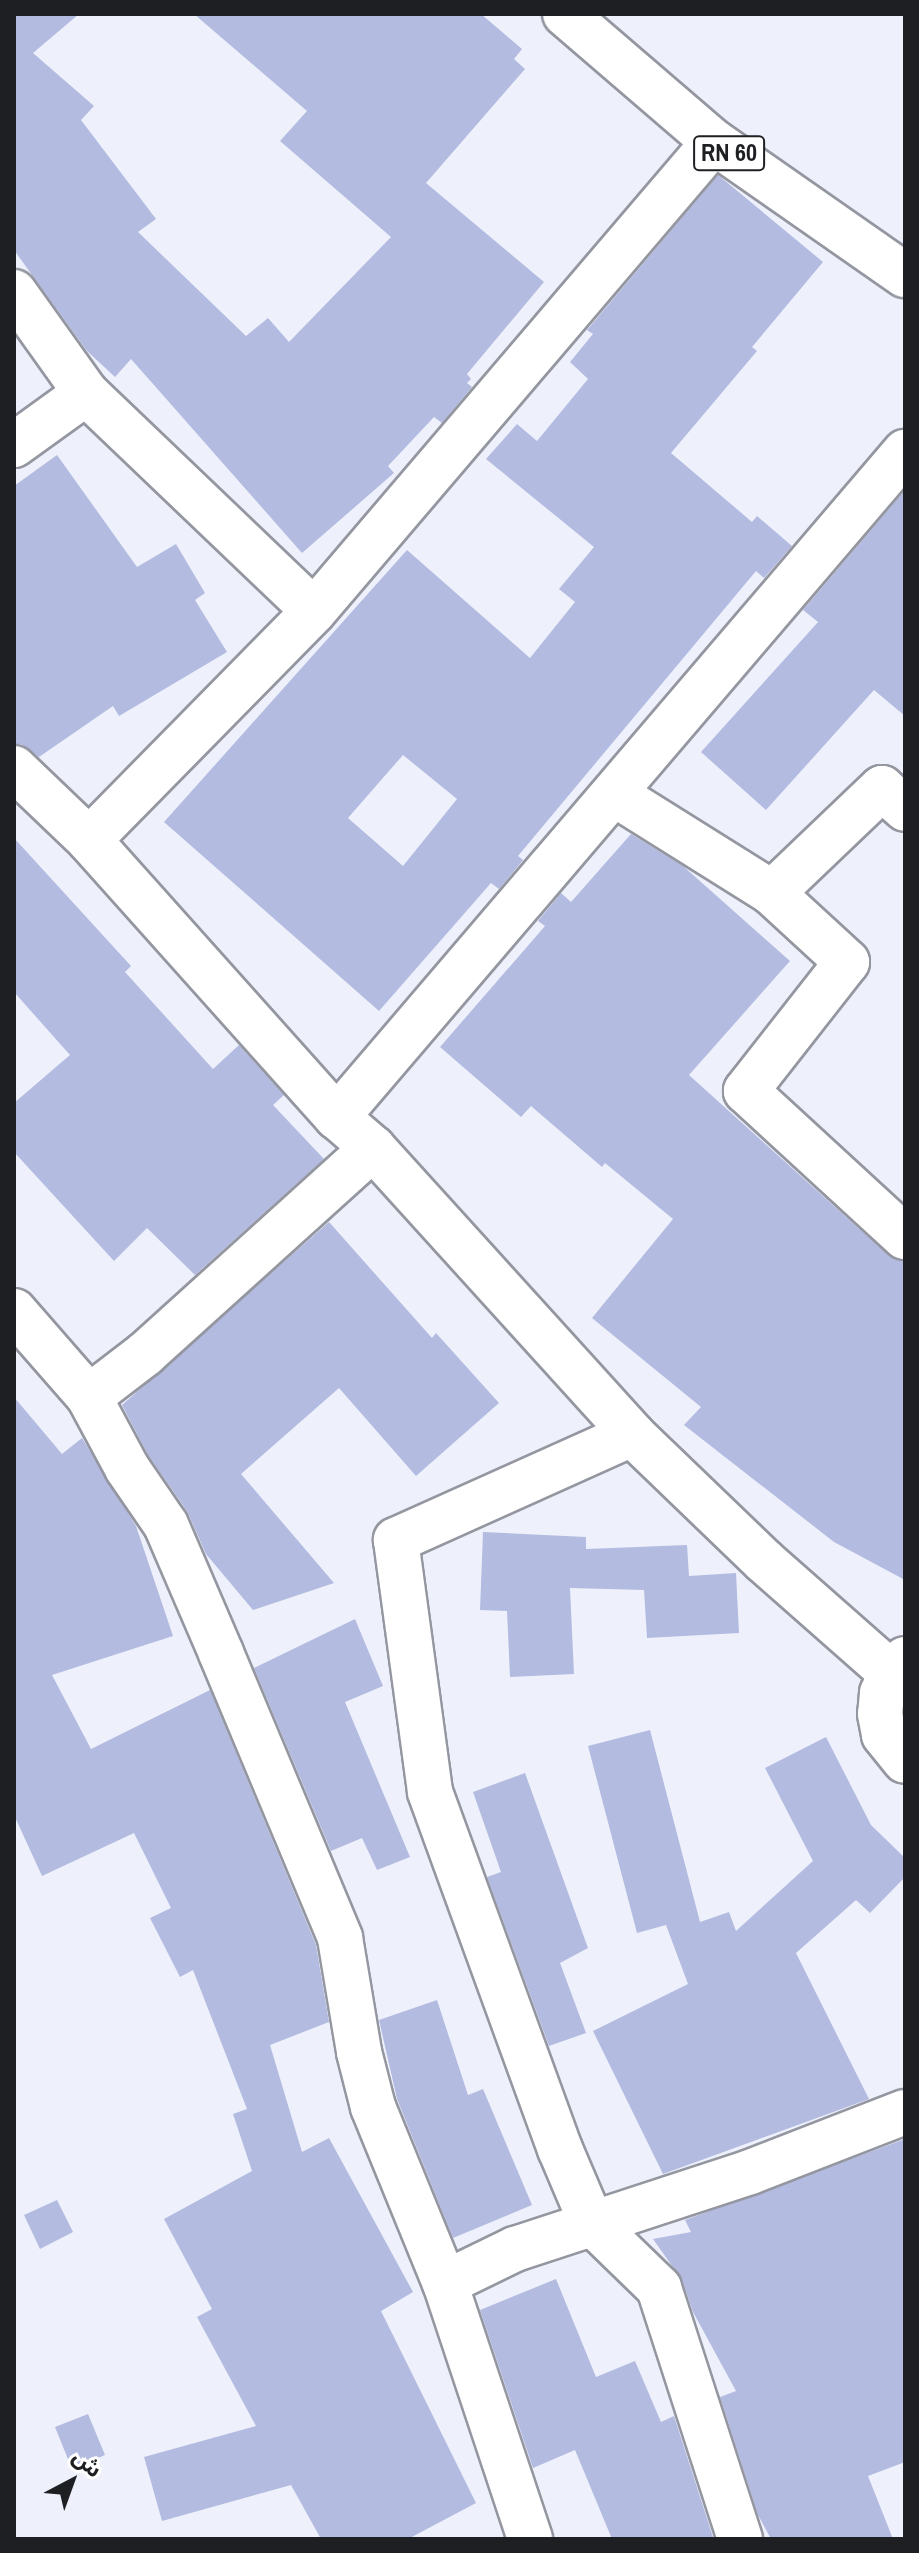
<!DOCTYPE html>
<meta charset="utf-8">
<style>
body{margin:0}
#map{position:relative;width:919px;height:2553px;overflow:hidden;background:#eef1fb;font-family:"Archivo Narrow","Noto Sans Arabic",sans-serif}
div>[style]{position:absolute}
.building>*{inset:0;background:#b3bbe0}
.roads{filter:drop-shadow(2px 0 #9496a0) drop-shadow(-2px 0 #9496a0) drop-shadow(0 2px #9496a0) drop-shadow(0 -2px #9496a0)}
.minor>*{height:44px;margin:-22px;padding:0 22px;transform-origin:22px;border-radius:22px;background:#fff}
.major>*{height:44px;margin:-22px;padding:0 22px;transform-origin:22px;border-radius:22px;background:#fff}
span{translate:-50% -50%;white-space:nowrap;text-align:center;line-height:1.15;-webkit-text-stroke:6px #fff;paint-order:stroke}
.shield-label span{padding:2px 6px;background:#fff;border:2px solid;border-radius:6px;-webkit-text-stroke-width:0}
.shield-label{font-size:24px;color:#1e1f23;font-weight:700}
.frame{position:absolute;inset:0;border:16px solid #1e1f23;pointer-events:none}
.north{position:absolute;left:32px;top:2441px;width:80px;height:80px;-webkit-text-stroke:6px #fff;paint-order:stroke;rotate:41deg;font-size:22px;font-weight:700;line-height:32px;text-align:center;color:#1e1f23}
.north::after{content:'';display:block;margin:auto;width:28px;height:36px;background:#1e1f23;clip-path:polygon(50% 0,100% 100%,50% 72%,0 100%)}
</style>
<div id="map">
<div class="building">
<i style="clip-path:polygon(14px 14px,79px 14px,33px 53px,94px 106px,81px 120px,156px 219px,138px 232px,246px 336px,268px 318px,289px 342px,391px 237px,280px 141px,307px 111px,194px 14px,481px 14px,522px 49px,514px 59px,525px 69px,426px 183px,544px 282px,467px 374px,471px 379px,467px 383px,472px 387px,442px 423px,434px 417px,388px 466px,394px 473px,302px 553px,131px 359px,115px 377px,87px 351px,14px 250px)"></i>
<i style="clip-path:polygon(evenodd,718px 175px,823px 262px,752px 347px,757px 351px,671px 453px,752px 522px,757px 516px,792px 546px,764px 578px,756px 571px,518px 856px,523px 860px,499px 889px,491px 883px,379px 1011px,164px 822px,407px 550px,530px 658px,575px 602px,559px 589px,594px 547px,486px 459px,517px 424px,537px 441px,588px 379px,570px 362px,593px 334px,587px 330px,718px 175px,403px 755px,457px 799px,403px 866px,348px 818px,403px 755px)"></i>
<i style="clip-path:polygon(57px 455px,137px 567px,176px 544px,205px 593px,195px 600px,227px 652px,119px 716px,113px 706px,39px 757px,21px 744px,14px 744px,14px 486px)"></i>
<i style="clip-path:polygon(905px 490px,905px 716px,874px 690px,766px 810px,701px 752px,818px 622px,803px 610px)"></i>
<i style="clip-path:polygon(631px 834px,683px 866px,790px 961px,689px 1075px,888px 1255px,905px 1261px,905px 1580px,834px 1542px,684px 1425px,701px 1407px,592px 1318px,673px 1219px,605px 1163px,602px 1167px,531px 1106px,521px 1117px,440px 1047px,545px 926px,538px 921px,561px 893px,571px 902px)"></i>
<i style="clip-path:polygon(14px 838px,131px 966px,125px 972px,213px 1069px,239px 1045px,284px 1095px,273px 1105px,324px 1159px,195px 1275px,147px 1228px,114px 1261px,14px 1152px,14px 1103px,70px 1055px,14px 992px)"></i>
<i style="clip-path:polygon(329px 1222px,432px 1338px,436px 1333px,499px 1403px,416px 1476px,339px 1388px,241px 1474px,334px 1583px,253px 1610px,206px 1554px,187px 1511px,148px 1455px,122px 1405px)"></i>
<i style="clip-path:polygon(14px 1397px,62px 1454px,82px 1438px,136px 1526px,173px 1636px,52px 1675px,91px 1749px,210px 1690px,316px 1945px,329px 2022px,270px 2045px,302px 2152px,329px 2138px,413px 2292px,381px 2311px,476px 2503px,408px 2539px,321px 2539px,291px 2485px,162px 2521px,144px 2457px,256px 2426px,197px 2317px,212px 2309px,164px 2219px,252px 2171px,233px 2114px,247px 2109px,193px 1970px,180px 1977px,150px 1918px,171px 1908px,134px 1833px,42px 1876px,14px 1815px)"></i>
<i style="clip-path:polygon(483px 1532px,586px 1537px,586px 1549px,687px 1545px,689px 1576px,736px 1573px,739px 1633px,647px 1638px,644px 1590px,570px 1588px,574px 1674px,510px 1677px,507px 1611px,480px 1610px)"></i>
<i style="clip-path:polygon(355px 1619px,383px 1686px,345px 1702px,410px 1857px,377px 1870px,362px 1838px,331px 1851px,254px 1668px)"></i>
<i style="clip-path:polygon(650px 1730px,700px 1922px,729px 1912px,736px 1931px,813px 1861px,765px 1768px,826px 1737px,871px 1825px,905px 1858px,905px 1877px,870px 1913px,856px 1900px,796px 1953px,869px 2099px,663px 2174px,593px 2031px,688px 1984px,666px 1925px,637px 1933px,588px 1746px)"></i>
<i style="clip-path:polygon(525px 1773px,588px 1948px,560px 1963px,586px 2033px,549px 2046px,487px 1877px,501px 1872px,473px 1792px)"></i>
<i style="clip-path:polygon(437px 2000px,468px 2095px,483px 2089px,532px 2205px,453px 2238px,397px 2099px,379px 2020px)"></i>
<i style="clip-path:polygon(905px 2139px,905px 2462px,868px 2476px,893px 2539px,771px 2539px,758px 2515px,720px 2397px,736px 2391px,693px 2312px,682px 2280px,653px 2239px,691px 2232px,685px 2220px)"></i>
<i style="clip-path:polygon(57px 2200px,73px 2232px,40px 2249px,24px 2215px)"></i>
<i style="clip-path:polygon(556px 2279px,596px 2377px,635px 2361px,661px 2422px,674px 2416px,713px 2537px,612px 2539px,575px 2450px,533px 2468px,480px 2310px)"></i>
<i style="clip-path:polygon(88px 2414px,105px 2455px,72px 2469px,55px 2427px)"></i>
</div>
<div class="roads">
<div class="minor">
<i style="left:14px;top:292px;width:124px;rotate:54.5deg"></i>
<i style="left:86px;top:393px;width:315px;rotate:43.7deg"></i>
<i style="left:14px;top:445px;width:89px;rotate:-35.8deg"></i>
<i style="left:14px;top:768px;width:104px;rotate:43.8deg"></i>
<i style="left:89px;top:840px;width:372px;rotate:48.2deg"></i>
<i style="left:337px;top:1117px;width:48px;rotate:40.7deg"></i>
<i style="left:373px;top:1148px;width:386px;rotate:47.8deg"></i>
<i style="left:632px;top:1434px;width:183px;rotate:43.9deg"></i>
<i style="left:764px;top:1561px;width:169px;rotate:41.4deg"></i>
<i style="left:616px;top:795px;width:184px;rotate:32.1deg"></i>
<i style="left:772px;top:893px;width:102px;rotate:42.6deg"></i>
<i style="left:847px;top:962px;width:164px;rotate:128.1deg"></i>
<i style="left:746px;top:1091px;width:216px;rotate:42.6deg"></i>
<i style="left:89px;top:840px;width:321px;rotate:-45.5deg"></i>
<i style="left:314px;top:611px;width:616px;rotate:-49.54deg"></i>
<i style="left:772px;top:893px;width:152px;rotate:-43.7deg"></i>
<i style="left:882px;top:788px;width:31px;rotate:42deg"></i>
<i style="left:337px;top:1117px;width:875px;rotate:-49.5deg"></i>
<i style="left:14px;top:1311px;width:114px;rotate:48.9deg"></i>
<i style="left:89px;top:1397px;width:81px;rotate:61.8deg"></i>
<i style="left:127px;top:1468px;width:69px;rotate:55.6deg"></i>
<i style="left:166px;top:1525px;width:139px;rotate:66.7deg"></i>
<i style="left:221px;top:1653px;width:309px;rotate:67.3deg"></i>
<i style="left:340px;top:1938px;width:116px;rotate:80.5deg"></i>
<i style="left:359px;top:2052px;width:57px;rotate:75.7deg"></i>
<i style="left:373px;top:2107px;width:190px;rotate:67.8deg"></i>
<i style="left:445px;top:2283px;width:270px;rotate:71.6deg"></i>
<i style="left:89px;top:1397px;width:71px;rotate:-37.5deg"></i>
<i style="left:145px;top:1354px;width:307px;rotate:-42.1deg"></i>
<i style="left:632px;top:1434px;width:259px;rotate:155.8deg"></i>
<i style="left:396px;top:1540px;width:254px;rotate:82.3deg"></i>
<i style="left:430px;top:1792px;width:380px;rotate:70deg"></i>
<i style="left:560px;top:2149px;width:79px;rotate:67deg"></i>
<i style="left:591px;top:2222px;width:95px;rotate:44.1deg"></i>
<i style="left:659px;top:2288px;width:264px;rotate:72.1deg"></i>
<i style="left:905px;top:1659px;width:20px;rotate:135deg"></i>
<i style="left:891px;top:1673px;width:22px;rotate:114deg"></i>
<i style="left:882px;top:1693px;width:21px;rotate:95deg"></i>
<i style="left:880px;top:1714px;width:21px;rotate:79deg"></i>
<i style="left:884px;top:1735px;width:33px;rotate:51deg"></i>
<i style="left:445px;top:2283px;width:78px;rotate:-25.9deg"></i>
<i style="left:515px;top:2249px;width:247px;rotate:-18.1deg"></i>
<i style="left:750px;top:2172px;width:166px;rotate:-21.2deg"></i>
</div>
<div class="major">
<i style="left:565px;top:14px;width:196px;rotate:40.7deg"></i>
<i style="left:714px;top:142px;width:233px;rotate:34.9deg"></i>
</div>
</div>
<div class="shield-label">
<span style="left:729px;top:153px">RN 60</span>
</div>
<div class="frame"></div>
<div class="north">ش</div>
</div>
